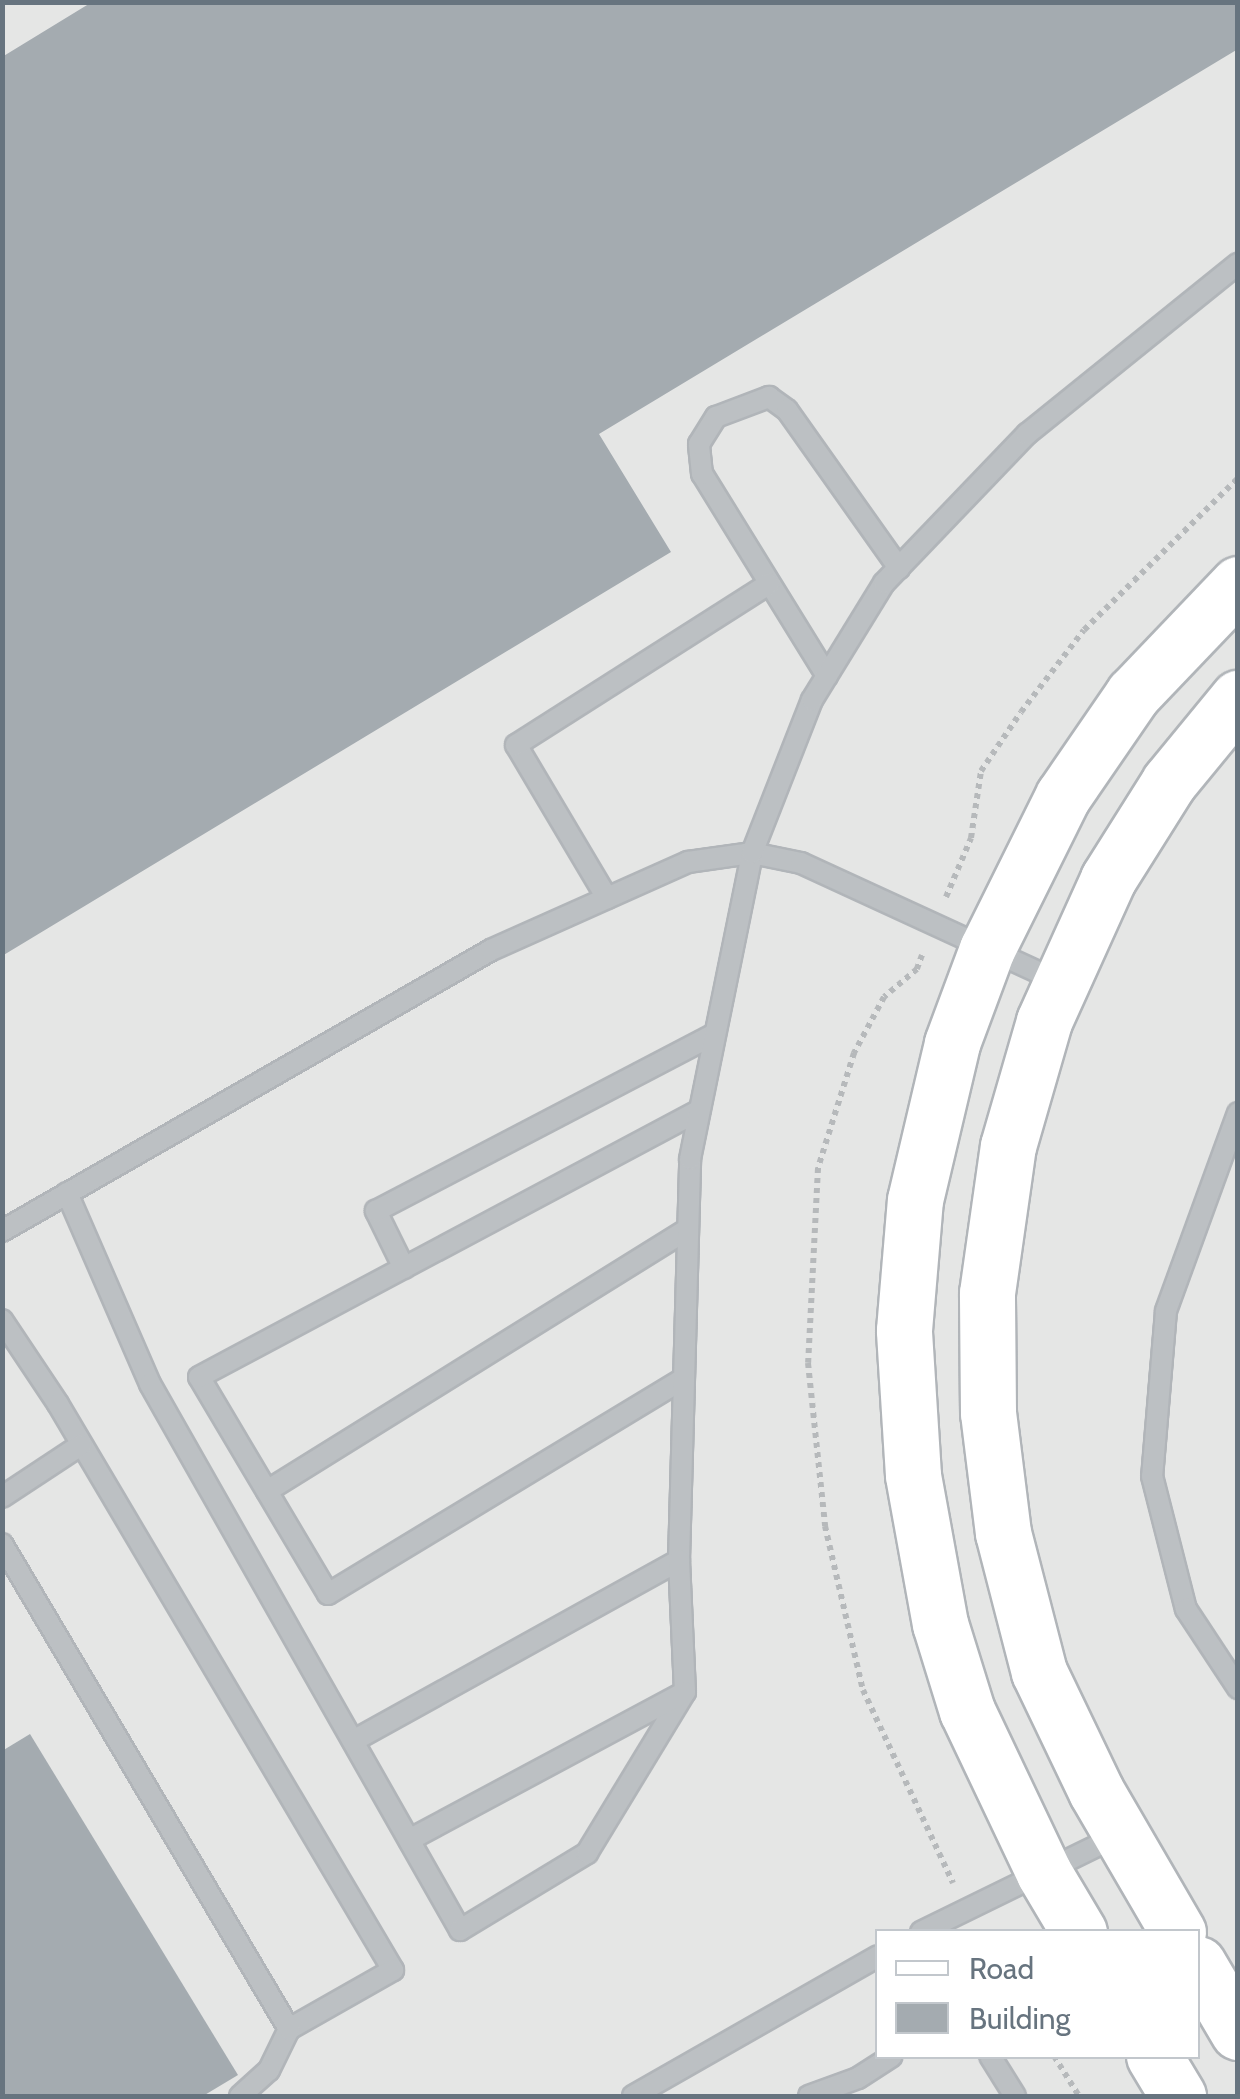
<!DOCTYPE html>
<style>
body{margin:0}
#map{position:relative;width:1240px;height:2099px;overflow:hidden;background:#f4f4f1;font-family:Cabin,sans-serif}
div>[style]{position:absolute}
.built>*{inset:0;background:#e5e6e5}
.building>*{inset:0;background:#a4abb0}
.path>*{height:6px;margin-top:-3px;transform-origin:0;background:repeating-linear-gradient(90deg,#b6b9bb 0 5px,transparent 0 10px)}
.roads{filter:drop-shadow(2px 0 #b1b5b9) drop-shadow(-2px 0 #b1b5b9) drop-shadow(0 2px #b1b5b9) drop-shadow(0 -2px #b1b5b9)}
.lane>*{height:20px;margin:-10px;padding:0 10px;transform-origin:10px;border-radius:10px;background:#bcc0c3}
.secondary>*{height:55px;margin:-27.5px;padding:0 27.5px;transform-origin:27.5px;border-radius:27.5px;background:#fff}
span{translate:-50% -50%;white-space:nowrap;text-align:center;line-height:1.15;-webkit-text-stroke:10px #fff;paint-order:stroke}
.frame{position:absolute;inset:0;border:5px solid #67747f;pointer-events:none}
.legend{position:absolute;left:875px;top:1929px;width:325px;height:130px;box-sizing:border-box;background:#fff;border:2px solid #c2c7cc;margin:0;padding:12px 18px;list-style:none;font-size:30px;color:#67747f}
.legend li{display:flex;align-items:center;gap:20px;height:50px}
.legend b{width:50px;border:2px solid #c2c7cc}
</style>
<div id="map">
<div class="built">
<i style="clip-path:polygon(evenodd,3px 3px,1237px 3px,1237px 2096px,3px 2096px,3px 3px,878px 1932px,1198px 1932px,1198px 2056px,878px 2056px,878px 1932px)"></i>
</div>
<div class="building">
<i style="clip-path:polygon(92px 2px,1238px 2px,1238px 49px,599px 434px,671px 552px,2px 956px,2px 57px)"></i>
<i style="clip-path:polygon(30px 1734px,238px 2075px,203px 2096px,2px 2096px,2px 1751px)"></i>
</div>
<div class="path">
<i style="left:946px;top:897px;width:64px;rotate:-67deg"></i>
<i style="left:971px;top:838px;width:68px;rotate:-81.5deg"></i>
<i style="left:981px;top:771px;width:71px;rotate:-55.9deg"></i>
<i style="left:1021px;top:712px;width:103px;rotate:-52.5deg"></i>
<i style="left:1084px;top:630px;width:216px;rotate:-44.6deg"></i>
<i style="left:922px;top:955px;width:15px;rotate:110deg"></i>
<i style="left:917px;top:969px;width:43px;rotate:139.7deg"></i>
<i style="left:884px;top:997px;width:64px;rotate:118.2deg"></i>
<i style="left:854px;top:1053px;width:121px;rotate:107.4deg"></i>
<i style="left:818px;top:1168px;width:195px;rotate:92.9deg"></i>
<i style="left:808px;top:1363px;width:164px;rotate:84deg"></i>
<i style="left:825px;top:1526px;width:168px;rotate:77deg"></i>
<i style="left:863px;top:1690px;width:213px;rotate:65deg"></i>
<i style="left:1054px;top:2056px;width:47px;rotate:58deg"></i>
</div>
<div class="roads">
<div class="lane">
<i style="left:827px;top:676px;width:238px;rotate:-121.7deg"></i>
<i style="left:702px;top:474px;width:30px;rotate:-96deg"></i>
<i style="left:699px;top:444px;width:32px;rotate:-58deg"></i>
<i style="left:716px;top:417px;width:57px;rotate:-20.7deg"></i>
<i style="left:769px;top:397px;width:22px;rotate:36deg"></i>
<i style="left:787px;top:410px;width:194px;rotate:54.7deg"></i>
<i style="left:607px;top:898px;width:178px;rotate:-120.7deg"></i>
<i style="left:516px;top:745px;width:300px;rotate:-32.5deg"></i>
<i style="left:1238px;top:1113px;width:211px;rotate:110deg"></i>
<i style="left:1166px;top:1311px;width:166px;rotate:94.8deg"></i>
<i style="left:1152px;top:1476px;width:137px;rotate:75.7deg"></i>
<i style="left:1186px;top:1609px;width:95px;rotate:56.6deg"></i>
<i style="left:67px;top:1193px;width:208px;rotate:66.5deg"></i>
<i style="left:150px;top:1384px;width:628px;rotate:60.41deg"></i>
<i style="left:460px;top:1930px;width:149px;rotate:-31.2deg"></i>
<i style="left:587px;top:1853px;width:188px;rotate:-58.7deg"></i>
<i style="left:2px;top:1231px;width:564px;rotate:-29.88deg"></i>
<i style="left:491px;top:950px;width:216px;rotate:-24.1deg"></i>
<i style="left:688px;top:862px;width:65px;rotate:-8deg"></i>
<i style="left:752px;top:853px;width:50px;rotate:11.5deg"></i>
<i style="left:801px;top:863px;width:285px;rotate:24.7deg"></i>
<i style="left:404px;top:1268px;width:64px;rotate:-116.2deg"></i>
<i style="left:376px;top:1211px;width:379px;rotate:-27.6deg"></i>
<i style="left:2px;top:1320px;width:101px;rotate:56.3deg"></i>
<i style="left:58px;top:1404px;width:658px;rotate:59.38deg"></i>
<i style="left:393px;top:1970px;width:120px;rotate:150.4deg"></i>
<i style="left:289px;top:2029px;width:46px;rotate:116deg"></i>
<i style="left:269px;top:2070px;width:39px;rotate:138deg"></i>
<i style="left:683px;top:1379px;width:415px;rotate:148.8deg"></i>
<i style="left:328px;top:1594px;width:252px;rotate:-120.7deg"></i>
<i style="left:199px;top:1377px;width:565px;rotate:-28.06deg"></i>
<i style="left:267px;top:1491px;width:494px;rotate:-31.9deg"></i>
<i style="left:2px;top:1497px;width:95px;rotate:-33.4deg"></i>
<i style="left:2px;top:1544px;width:564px;rotate:59.38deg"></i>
<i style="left:679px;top:1560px;width:401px;rotate:-88.4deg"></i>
<i style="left:690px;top:1159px;width:312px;rotate:-78.5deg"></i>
<i style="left:752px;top:853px;width:164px;rotate:-68.6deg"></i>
<i style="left:812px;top:700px;width:137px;rotate:-58.4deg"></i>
<i style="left:884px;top:583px;width:207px;rotate:-46.2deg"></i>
<i style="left:1027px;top:434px;width:271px;rotate:-38.9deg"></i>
<i style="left:353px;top:1741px;width:373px;rotate:-29deg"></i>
<i style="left:679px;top:1560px;width:132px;rotate:87.4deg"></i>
<i style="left:685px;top:1692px;width:313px;rotate:151.8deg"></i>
<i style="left:921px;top:1932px;width:220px;rotate:-26.1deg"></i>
<i style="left:990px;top:2056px;width:47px;rotate:58deg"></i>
<i style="left:633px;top:2096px;width:282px;rotate:-29.7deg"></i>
<i style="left:809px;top:2096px;width:52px;rotate:-20.2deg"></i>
<i style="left:858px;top:2078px;width:40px;rotate:-32.9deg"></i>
</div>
<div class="secondary">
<i style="left:1079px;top:1932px;width:69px;rotate:-120.7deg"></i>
<i style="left:1044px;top:1873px;width:179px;rotate:-115.4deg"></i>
<i style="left:967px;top:1711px;width:91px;rotate:-107.2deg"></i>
<i style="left:940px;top:1624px;width:151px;rotate:-100.3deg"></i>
<i style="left:913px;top:1475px;width:145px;rotate:-93.6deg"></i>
<i style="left:904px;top:1330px;width:130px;rotate:-85.2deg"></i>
<i style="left:915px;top:1200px;width:161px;rotate:-76.7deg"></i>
<i style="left:952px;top:1043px;width:100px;rotate:-69.6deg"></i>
<i style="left:987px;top:949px;width:171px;rotate:-63.6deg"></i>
<i style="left:1063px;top:796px;width:124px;rotate:-55.5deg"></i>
<i style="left:1133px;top:694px;width:152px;rotate:-46.3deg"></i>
<i style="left:1178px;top:1932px;width:163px;rotate:-120.2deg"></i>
<i style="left:1096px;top:1791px;width:132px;rotate:-115.6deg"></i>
<i style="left:1039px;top:1672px;width:144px;rotate:-104.5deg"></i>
<i style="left:1003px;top:1533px;width:121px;rotate:-97.1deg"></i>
<i style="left:988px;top:1413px;width:120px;rotate:-90.5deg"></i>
<i style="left:987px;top:1293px;width:148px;rotate:-81.9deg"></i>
<i style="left:1008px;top:1146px;width:130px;rotate:-73.9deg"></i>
<i style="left:1044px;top:1021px;width:156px;rotate:-65.7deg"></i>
<i style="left:1108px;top:879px;width:115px;rotate:-57.8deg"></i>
<i style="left:1169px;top:782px;width:109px;rotate:-50.6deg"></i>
<i style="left:1198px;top:1964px;width:79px;rotate:59.5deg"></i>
<i style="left:1154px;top:2056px;width:47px;rotate:59deg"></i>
</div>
</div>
<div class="frame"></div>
<ul class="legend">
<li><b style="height:12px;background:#fff"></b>Road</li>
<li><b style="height:28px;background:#a4abb0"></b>Building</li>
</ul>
</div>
